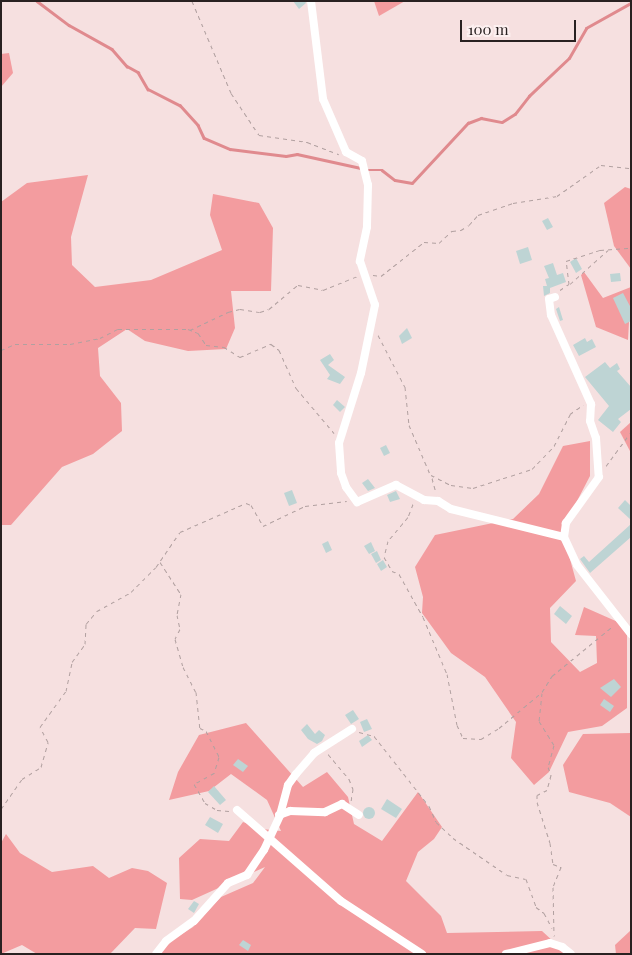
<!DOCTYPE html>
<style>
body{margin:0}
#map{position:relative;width:632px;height:955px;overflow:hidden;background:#f6e0e0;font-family:"Playfair Display",serif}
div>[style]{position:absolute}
.forest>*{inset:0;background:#f39c9f}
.stream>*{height:2.5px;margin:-1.25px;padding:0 1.25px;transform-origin:1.25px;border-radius:1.25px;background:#e08a8e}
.building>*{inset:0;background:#bed4d4}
.round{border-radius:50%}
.path>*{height:1px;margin-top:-0.5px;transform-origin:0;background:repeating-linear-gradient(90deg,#b1a0a0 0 4px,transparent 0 8px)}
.minor>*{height:8px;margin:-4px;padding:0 4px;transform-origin:4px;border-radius:4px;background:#fff}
span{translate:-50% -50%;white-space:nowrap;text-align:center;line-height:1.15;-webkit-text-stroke:5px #fdf0f0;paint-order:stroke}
.frame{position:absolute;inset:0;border:2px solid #292121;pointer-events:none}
.scale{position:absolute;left:460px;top:20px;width:116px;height:22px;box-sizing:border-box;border:2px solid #292121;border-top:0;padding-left:6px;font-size:15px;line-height:18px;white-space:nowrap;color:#292121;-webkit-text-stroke:4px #fdf0f0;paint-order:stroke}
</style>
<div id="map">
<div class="forest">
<i style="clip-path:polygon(374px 1px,405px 1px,379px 16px)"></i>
<i style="clip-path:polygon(9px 53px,13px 73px,1px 87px,1px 54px)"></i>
<i style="clip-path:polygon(88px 175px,71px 237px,72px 265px,95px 287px,151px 280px,222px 250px,210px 215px,213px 194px,259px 203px,273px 228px,271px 291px,231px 291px,235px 328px,226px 349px,188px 351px,145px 341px,127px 329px,98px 348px,100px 376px,121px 403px,122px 431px,93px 454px,62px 467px,11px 525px,1px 525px,1px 202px,27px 183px)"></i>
<i style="clip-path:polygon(625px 187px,631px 189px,631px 269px,614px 246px,604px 203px)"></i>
<i style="clip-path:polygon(584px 272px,603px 298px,631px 287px,628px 340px,596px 327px,581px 275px)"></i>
<i style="clip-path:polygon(631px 422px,631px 453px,620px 432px)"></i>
<i style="clip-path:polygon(590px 441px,590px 476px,562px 530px,576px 581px,550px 608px,551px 642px,580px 672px,597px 663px,596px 636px,575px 635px,584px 607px,627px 626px,627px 708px,602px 726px,568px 732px,549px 772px,534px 785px,511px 758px,516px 722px,485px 677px,451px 653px,422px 613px,423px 597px,415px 567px,435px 535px,513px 519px,539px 494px,563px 446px)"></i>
<i style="clip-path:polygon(246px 723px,303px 787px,327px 772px,348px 797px,354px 824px,382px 841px,418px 792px,442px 827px,434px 839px,418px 852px,406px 881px,441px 916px,447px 933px,542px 931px,567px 954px,150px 954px,193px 927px,221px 897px,253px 883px,265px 867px,192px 900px,180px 899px,179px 858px,200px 839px,229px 841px,243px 822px,262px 829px,281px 831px,267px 800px,231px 774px,209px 791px,169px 800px,178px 772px,199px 735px)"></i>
<i style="clip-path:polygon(631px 733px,631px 817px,610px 803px,569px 792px,563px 765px,583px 734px)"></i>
<i style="clip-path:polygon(6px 834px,20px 853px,52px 872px,93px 866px,109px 878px,132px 868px,148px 871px,167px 883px,156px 929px,135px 928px,110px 954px,37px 954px,22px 945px,1px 954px,1px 843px)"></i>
<i style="clip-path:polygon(631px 930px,631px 954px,616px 954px,615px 945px)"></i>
</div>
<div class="stream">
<i style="left:37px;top:1px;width:40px;rotate:37deg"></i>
<i style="left:69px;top:25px;width:49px;rotate:29.2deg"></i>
<i style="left:112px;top:49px;width:23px;rotate:49deg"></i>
<i style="left:127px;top:66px;width:13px;rotate:29deg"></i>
<i style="left:138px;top:72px;width:20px;rotate:60deg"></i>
<i style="left:148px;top:89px;width:36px;rotate:27deg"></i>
<i style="left:180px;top:105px;width:27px;rotate:48deg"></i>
<i style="left:198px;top:125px;width:14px;rotate:65deg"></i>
<i style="left:204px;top:138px;width:28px;rotate:23deg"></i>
<i style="left:230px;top:149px;width:56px;rotate:7.1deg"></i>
<i style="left:286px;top:156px;width:11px;rotate:-10deg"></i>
<i style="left:297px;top:154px;width:66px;rotate:12.3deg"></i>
<i style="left:367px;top:170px;width:15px"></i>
<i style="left:382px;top:170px;width:16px;rotate:38deg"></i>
<i style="left:395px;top:180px;width:17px;rotate:10deg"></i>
<i style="left:412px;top:183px;width:82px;rotate:-47deg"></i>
<i style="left:468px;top:123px;width:14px;rotate:-21deg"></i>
<i style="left:481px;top:118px;width:21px;rotate:11deg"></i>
<i style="left:502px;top:122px;width:15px;rotate:-32deg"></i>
<i style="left:515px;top:114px;width:23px;rotate:-52deg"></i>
<i style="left:529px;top:96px;width:55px;rotate:-43.5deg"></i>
<i style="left:569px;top:58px;width:34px;rotate:-60deg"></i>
<i style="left:586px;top:28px;width:51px;rotate:-29.1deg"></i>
</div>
<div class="building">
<i style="clip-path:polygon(293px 1px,305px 1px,306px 3px,299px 9px)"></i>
<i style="clip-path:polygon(548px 218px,553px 227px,547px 230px,542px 221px)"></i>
<i style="clip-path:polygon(528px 247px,532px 260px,520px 264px,516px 251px)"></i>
<i style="clip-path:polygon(576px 258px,582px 269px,576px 273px,570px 262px)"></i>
<i style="clip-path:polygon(553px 263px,557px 275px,563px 273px,566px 282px,550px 288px,550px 293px,544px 296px,543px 286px,547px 286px,545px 279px,549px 278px,544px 266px)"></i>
<i style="clip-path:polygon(620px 273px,621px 281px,611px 282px,610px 274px)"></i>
<i style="clip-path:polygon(623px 293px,631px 308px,631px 321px,625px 324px,613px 298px)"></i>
<i style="clip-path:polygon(559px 307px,563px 320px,560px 321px,556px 309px)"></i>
<i style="clip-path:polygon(407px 328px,412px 338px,402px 344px,399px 336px)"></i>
<i style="clip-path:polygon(585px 338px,587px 342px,592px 339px,596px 347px,579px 356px,573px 345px)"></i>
<i style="clip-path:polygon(330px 354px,334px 360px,328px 365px,345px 377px,340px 384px,327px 379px,330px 375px,320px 360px)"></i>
<i style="clip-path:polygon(605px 362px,610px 368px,617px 363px,620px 369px,617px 371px,631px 387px,631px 409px,618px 419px,621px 422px,613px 432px,598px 420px,609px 406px,585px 377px)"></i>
<i style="clip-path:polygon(337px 400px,345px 407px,340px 412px,333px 405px)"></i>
<i style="clip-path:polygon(386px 445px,390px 453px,384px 456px,380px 448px)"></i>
<i style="clip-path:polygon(368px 479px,375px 488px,368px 491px,362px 483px)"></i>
<i style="clip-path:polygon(292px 490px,297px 503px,289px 506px,284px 493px)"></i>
<i style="clip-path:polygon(396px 491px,400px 499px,390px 502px,387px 495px)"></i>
<i style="clip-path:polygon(625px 500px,631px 506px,631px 520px,618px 508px)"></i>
<i style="clip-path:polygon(631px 524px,631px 537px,590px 573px,580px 559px,584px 556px,589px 562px)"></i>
<i style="clip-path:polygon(328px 541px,332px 550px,326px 553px,322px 544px)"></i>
<i style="clip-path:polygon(371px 542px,375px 551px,369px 554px,364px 546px)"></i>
<i style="clip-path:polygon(377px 551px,381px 560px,376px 563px,371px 554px)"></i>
<i style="clip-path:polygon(383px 560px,387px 567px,381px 571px,377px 564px)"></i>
<i style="clip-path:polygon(560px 606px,572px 616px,566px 624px,554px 614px)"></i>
<i style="clip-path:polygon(614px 679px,621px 687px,611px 697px,600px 688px)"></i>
<i style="clip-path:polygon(604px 699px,614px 706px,610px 712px,600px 705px)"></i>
<i style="clip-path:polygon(353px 710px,359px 719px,351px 724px,345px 715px)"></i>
<i style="clip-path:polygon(367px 719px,372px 729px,364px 732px,360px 722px)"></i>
<i style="clip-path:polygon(307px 724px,315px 734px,319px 730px,325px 735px,322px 741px,317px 744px,308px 739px,301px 730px)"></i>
<i style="clip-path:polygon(368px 735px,372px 740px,362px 747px,359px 741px)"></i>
<i style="clip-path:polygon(238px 759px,248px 766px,243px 772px,233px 765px)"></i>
<i style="clip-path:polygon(214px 786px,226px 800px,220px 805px,208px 792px)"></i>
<i style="clip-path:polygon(387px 799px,402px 809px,396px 818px,381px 809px)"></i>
<i class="round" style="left:363px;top:807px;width:12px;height:12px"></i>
<i style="clip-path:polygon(210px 817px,223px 824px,218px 833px,205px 825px)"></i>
<i style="clip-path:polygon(194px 901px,199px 904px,194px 913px,188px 909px)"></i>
<i style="clip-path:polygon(243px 940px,251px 945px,248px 951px,239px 945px)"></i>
</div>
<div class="path">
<i style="left:192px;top:1px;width:100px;rotate:67deg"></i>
<i style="left:231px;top:93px;width:50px;rotate:56.3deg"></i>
<i style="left:259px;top:135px;width:49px;rotate:8.3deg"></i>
<i style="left:307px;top:142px;width:34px;rotate:21deg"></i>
<i style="left:373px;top:275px;width:8px;rotate:7deg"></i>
<i style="left:381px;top:276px;width:55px;rotate:-38.3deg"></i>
<i style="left:424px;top:242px;width:15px;rotate:4deg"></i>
<i style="left:439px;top:243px;width:18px;rotate:-43deg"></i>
<i style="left:452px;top:231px;width:9px;rotate:-6deg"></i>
<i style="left:461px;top:230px;width:9px;rotate:-32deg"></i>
<i style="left:469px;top:225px;width:13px;rotate:-48deg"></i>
<i style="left:478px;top:215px;width:37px;rotate:-19deg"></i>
<i style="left:513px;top:203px;width:45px;rotate:-9deg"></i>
<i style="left:557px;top:196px;width:54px;rotate:-35.2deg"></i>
<i style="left:601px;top:165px;width:30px;rotate:6deg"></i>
<i style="left:570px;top:284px;width:51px;rotate:-41.8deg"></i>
<i style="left:560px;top:290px;width:11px;rotate:-34deg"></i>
<i style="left:569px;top:284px;width:23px;rotate:-97deg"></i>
<i style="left:566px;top:261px;width:36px;rotate:-18deg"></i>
<i style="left:600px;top:250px;width:31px;rotate:-4deg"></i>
<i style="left:190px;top:330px;width:42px;rotate:-25.3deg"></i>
<i style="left:228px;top:312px;width:12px;rotate:-14deg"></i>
<i style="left:240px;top:309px;width:20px;rotate:9deg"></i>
<i style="left:260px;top:312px;width:9px;rotate:-18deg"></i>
<i style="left:269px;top:309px;width:38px;rotate:-40deg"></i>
<i style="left:298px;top:285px;width:25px;rotate:11deg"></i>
<i style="left:323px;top:290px;width:37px;rotate:-22deg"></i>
<i style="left:378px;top:335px;width:59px;rotate:62.6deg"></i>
<i style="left:405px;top:387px;width:38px;rotate:84deg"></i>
<i style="left:409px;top:425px;width:53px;rotate:66.8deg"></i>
<i style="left:1px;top:350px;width:15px;rotate:-23deg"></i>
<i style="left:15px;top:344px;width:55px"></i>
<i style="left:70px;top:344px;width:31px;rotate:-11deg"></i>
<i style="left:100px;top:338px;width:20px;rotate:-27deg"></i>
<i style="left:118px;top:329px;width:70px"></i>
<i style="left:188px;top:329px;width:11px;rotate:22deg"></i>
<i style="left:198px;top:333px;width:14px;rotate:56deg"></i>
<i style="left:206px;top:345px;width:18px;rotate:6deg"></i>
<i style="left:224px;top:347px;width:19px;rotate:32deg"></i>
<i style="left:240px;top:357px;width:34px;rotate:-23deg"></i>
<i style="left:271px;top:344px;width:10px;rotate:37deg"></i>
<i style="left:279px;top:350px;width:42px;rotate:65.9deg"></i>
<i style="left:296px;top:388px;width:59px;rotate:49.8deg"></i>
<i style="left:606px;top:466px;width:42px;rotate:-53.7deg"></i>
<i style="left:431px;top:475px;width:22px;rotate:27deg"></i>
<i style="left:451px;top:485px;width:22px;rotate:8deg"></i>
<i style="left:473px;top:488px;width:62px;rotate:-17.9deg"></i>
<i style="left:532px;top:469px;width:32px;rotate:-46deg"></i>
<i style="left:554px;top:446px;width:36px;rotate:-63deg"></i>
<i style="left:570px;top:414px;width:16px;rotate:-35deg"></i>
<i style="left:432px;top:478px;width:16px;rotate:75deg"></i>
<i style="left:413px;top:504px;width:14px;rotate:111deg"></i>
<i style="left:408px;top:517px;width:31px;rotate:130deg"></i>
<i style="left:388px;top:541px;width:16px;rotate:104deg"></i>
<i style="left:384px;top:557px;width:16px;rotate:60deg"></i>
<i style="left:392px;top:571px;width:8px;rotate:23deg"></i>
<i style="left:399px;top:574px;width:49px;rotate:60.8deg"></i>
<i style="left:423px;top:617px;width:62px;rotate:67.2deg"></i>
<i style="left:447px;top:674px;width:52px;rotate:78.9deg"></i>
<i style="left:457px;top:725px;width:14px;rotate:65deg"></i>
<i style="left:463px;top:738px;width:18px;rotate:3deg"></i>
<i style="left:481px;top:739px;width:21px;rotate:-31deg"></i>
<i style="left:499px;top:728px;width:56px;rotate:-39.9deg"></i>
<i style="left:542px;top:692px;width:19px;rotate:-58deg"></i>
<i style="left:552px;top:676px;width:79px;rotate:-39.3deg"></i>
<i style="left:160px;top:562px;width:38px;rotate:57deg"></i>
<i style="left:181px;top:594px;width:21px;rotate:101deg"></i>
<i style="left:177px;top:615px;width:14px;rotate:78deg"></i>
<i style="left:180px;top:629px;width:11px;rotate:117deg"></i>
<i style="left:175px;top:639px;width:29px;rotate:74deg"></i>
<i style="left:183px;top:667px;width:28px;rotate:63deg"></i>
<i style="left:196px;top:692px;width:36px;rotate:84deg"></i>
<i style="left:200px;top:728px;width:7px;rotate:27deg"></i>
<i style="left:206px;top:731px;width:29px;rotate:63deg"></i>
<i style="left:219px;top:757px;width:17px;rotate:107deg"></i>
<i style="left:214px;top:773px;width:23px;rotate:151deg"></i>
<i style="left:194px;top:784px;width:22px;rotate:60deg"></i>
<i style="left:205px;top:803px;width:14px;rotate:30deg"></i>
<i style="left:217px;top:810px;width:12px;rotate:5deg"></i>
<i style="left:542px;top:693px;width:28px;rotate:96deg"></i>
<i style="left:539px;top:721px;width:28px;rotate:58deg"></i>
<i style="left:554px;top:745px;width:23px;rotate:105deg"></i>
<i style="left:548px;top:767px;width:9px;rotate:69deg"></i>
<i style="left:551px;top:775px;width:16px;rotate:105deg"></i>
<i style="left:547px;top:790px;width:11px;rotate:153deg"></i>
<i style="left:537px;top:795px;width:7px;rotate:90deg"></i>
<i style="left:537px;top:802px;width:43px;rotate:72.4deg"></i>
<i style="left:550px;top:843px;width:21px;rotate:82deg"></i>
<i style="left:553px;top:864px;width:9px;rotate:21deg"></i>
<i style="left:561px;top:867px;width:22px;rotate:112deg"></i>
<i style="left:553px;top:887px;width:49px;rotate:88.8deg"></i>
<i style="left:359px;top:732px;width:16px;rotate:15deg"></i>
<i style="left:374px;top:736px;width:89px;rotate:51.8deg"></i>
<i style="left:429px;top:806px;width:17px;rotate:66deg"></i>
<i style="left:436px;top:822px;width:23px;rotate:43deg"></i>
<i style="left:453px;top:838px;width:65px;rotate:34.4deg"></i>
<i style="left:507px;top:875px;width:19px;rotate:12deg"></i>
<i style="left:526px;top:879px;width:30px;rotate:70deg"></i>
<i style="left:536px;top:907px;width:10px;rotate:37deg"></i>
<i style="left:544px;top:913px;width:17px;rotate:62deg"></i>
<i style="left:328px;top:754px;width:33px;rotate:50deg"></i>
<i style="left:349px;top:779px;width:11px;rotate:68deg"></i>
<i style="left:353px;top:789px;width:12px;rotate:99deg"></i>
<i style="left:1px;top:809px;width:37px;rotate:-55deg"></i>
<i style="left:22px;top:779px;width:22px;rotate:-32deg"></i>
<i style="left:41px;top:767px;width:26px;rotate:-74deg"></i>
<i style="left:48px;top:742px;width:17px;rotate:-118deg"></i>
<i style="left:40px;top:727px;width:44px;rotate:-54.2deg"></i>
<i style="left:66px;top:691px;width:30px;rotate:-78deg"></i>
<i style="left:72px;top:662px;width:22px;rotate:-54deg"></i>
<i style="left:85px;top:644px;width:20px;rotate:-87deg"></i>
<i style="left:86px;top:624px;width:17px;rotate:-50deg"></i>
<i style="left:97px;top:611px;width:39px;rotate:-29deg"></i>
<i style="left:131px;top:592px;width:35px;rotate:-45deg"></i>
<i style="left:156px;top:567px;width:42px;rotate:-55.6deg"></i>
<i style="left:180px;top:532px;width:72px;rotate:-23.7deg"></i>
<i style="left:246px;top:503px;width:5px;rotate:22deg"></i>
<i style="left:251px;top:505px;width:24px;rotate:60deg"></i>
<i style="left:263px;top:526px;width:47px;rotate:-25.5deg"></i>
<i style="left:305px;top:506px;width:42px;rotate:-6.8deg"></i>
</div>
<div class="minor">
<i style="left:311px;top:1px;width:99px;rotate:83deg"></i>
<i style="left:323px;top:99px;width:58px;rotate:66.5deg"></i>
<i style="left:346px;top:152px;width:18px;rotate:29deg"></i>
<i style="left:362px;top:161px;width:25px;rotate:76deg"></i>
<i style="left:368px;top:185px;width:42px;rotate:91.4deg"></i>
<i style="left:367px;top:227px;width:35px;rotate:102deg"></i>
<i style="left:360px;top:261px;width:46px;rotate:71.2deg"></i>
<i style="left:375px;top:305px;width:69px;rotate:101.6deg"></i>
<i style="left:361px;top:373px;width:73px;rotate:107.4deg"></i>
<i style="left:339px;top:443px;width:30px;rotate:86deg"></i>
<i style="left:341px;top:473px;width:15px;rotate:70deg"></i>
<i style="left:346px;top:487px;width:19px;rotate:54deg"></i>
<i style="left:357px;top:502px;width:43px;rotate:-23.6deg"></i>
<i style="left:396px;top:485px;width:32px;rotate:28deg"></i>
<i style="left:424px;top:500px;width:14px;rotate:4deg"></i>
<i style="left:438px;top:501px;width:15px;rotate:32deg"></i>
<i style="left:451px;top:509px;width:116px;rotate:13.9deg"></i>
<i style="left:555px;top:297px;width:6px;rotate:162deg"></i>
<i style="left:549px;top:299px;width:16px;rotate:83deg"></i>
<i style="left:551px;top:315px;width:98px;rotate:65.8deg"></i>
<i style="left:591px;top:404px;width:17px;rotate:93deg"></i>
<i style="left:590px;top:421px;width:18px;rotate:71deg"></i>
<i style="left:596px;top:438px;width:39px;rotate:86deg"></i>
<i style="left:599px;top:477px;width:57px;rotate:125.7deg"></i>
<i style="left:566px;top:523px;width:14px;rotate:98deg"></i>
<i style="left:564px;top:537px;width:31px;rotate:65deg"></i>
<i style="left:577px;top:565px;width:88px;rotate:52deg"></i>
<i style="left:237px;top:810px;width:138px;rotate:41.2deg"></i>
<i style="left:341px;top:901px;width:97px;rotate:33.2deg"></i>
<i style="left:279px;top:815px;width:12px;rotate:-20deg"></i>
<i style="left:290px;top:811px;width:35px;rotate:2deg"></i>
<i style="left:325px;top:812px;width:19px;rotate:-25deg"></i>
<i style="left:342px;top:804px;width:20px;rotate:33deg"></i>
<i style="left:156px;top:954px;width:16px;rotate:-52deg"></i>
<i style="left:166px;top:941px;width:34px;rotate:-36deg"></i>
<i style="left:194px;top:921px;width:51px;rotate:-48.2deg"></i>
<i style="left:228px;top:883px;width:21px;rotate:-23deg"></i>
<i style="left:247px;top:875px;width:30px;rotate:-56deg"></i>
<i style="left:264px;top:850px;width:38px;rotate:-65deg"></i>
<i style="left:280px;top:815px;width:31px;rotate:-75deg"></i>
<i style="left:288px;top:785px;width:14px;rotate:-54deg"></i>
<i style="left:296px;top:774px;width:28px;rotate:-49deg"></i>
<i style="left:314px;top:753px;width:45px;rotate:-32.3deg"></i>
<i style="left:506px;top:954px;width:45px;rotate:-14deg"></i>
<i style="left:550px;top:943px;width:13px;rotate:18deg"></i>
<i style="left:562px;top:947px;width:11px;rotate:38deg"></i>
</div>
<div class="frame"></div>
<div class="scale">100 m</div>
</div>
